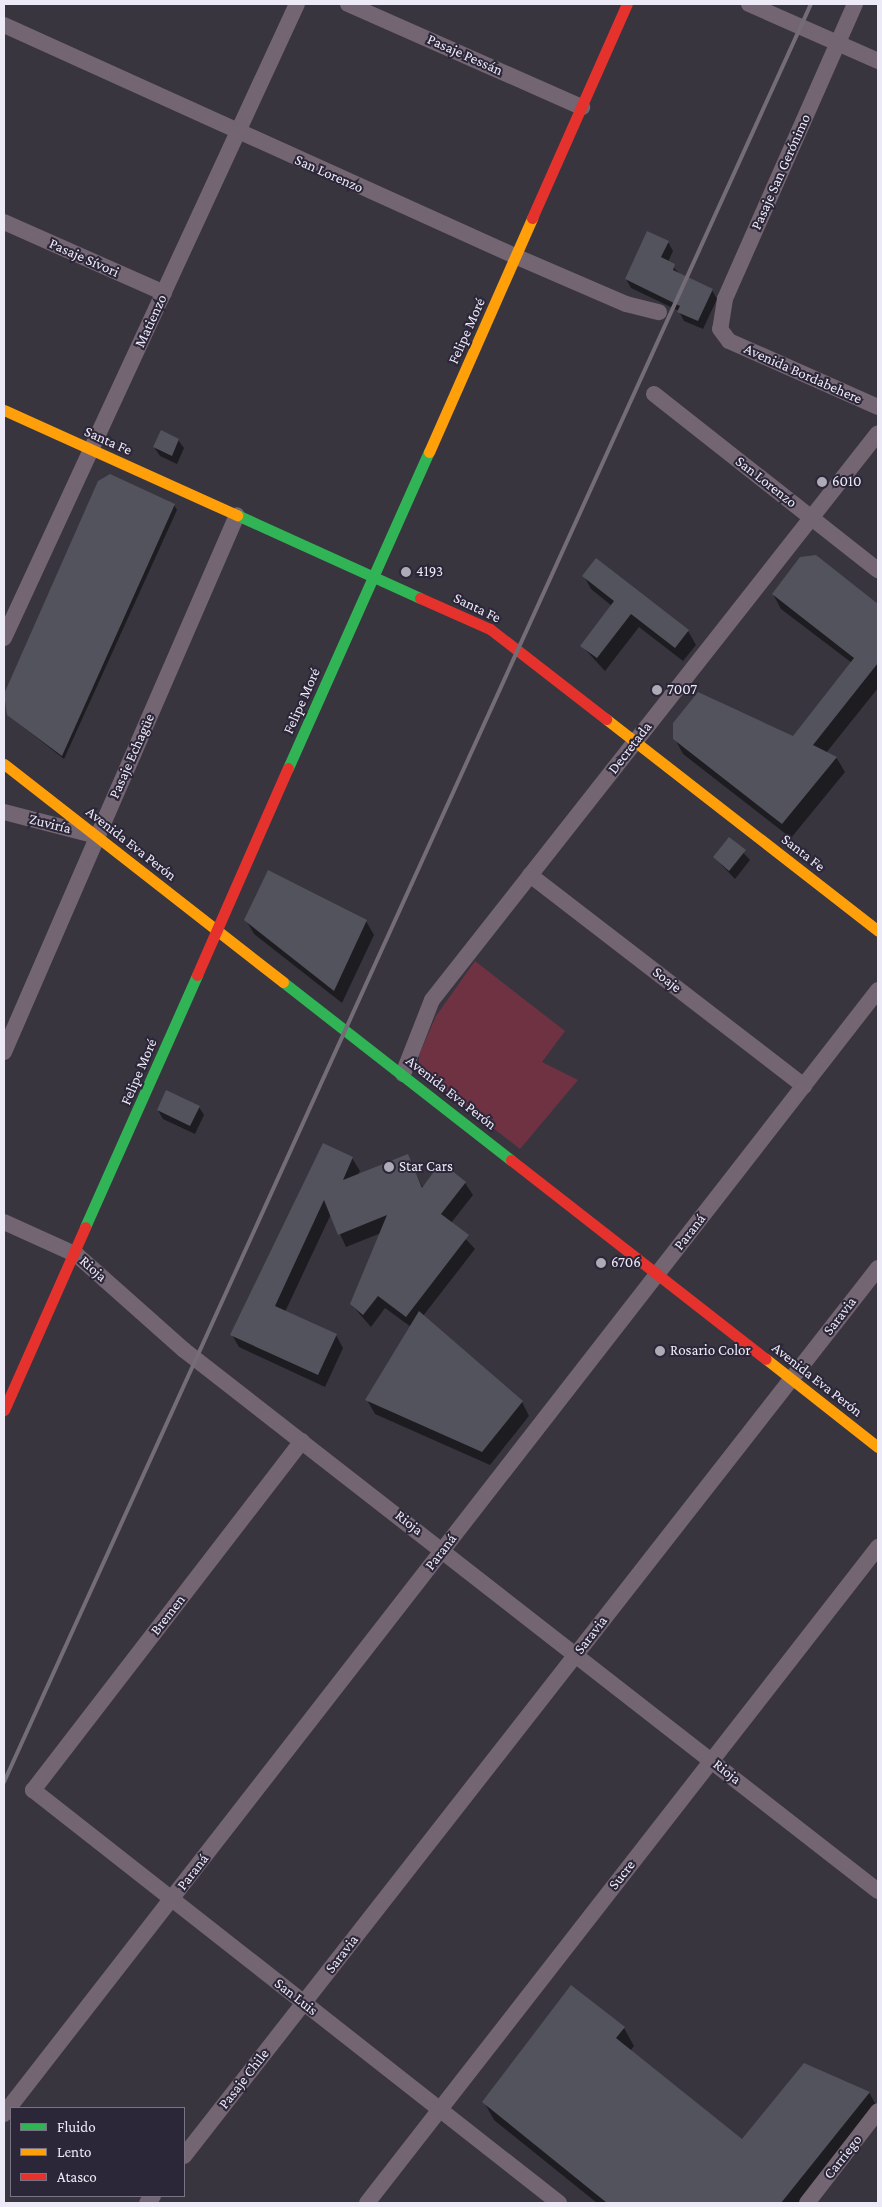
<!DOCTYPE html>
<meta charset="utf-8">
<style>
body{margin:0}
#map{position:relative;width:882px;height:2207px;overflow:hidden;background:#38353f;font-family:"Crimson Pro",serif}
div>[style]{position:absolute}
.green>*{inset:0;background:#6e3242}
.shadow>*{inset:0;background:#0007}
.building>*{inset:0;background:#52535c}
.street>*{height:16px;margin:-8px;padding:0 8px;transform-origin:8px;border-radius:8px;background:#736571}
.fast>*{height:11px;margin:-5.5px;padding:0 5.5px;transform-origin:5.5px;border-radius:5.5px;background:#30b455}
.slow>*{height:11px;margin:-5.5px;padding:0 5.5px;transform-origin:5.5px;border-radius:5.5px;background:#ff9f0a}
.jam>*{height:11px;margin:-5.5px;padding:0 5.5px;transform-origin:5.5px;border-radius:5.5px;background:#e5322d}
.rail>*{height:4px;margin:-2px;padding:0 2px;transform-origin:2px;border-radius:2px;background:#746c76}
.dots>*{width:14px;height:14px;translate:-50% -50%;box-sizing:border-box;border:2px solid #2c2639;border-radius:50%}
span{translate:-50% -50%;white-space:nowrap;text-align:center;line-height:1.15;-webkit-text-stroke:4px #2c2639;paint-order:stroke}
.street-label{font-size:15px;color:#edeaf7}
.poi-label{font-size:15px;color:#edeaf7}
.left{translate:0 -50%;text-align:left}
.frame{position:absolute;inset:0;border:5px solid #edeaf7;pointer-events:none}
.legend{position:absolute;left:10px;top:2107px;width:175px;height:90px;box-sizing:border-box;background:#2c2639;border:1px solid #797485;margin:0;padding:6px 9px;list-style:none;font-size:15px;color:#edeaf7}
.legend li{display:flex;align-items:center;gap:10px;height:25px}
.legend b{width:25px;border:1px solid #797485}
</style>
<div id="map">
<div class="green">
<i style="clip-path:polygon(475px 961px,565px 1031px,542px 1062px,578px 1080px,520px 1149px,419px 1070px,419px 1055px,436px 1016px)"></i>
</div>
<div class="shadow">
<i style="clip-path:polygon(668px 242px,673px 251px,668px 262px,680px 274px,712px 290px,717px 299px,703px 329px,684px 321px,679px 311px,631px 288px,626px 279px)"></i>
<i style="clip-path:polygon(178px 440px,184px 448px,177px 464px,160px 456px,154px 447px)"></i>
<i style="clip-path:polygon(174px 505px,177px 510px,64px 759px,8px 715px)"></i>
<i style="clip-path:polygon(815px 556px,878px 605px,878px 688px,826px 753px,836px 757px,845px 772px,791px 838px,683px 754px,675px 739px,793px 738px,852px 663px,781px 609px,773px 594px)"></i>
<i style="clip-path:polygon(584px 576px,688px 631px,696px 645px,683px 661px,639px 627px,605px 671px,582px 646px,612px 606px,591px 589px)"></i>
<i style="clip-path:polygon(730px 839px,750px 860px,735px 879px,714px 857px)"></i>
<i style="clip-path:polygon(246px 920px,366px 921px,374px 935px,342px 1003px,254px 934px)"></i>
<i style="clip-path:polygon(199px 1107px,204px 1115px,195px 1134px,163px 1119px,158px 1110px)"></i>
<i style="clip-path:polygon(407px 1156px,423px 1188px,465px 1183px,473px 1195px,451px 1223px,475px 1249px,423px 1316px,522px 1402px,529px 1416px,490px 1465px,375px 1414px,367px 1400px,411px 1327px,385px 1308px,371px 1327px,351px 1304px,381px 1233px,346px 1247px,331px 1214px,285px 1312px,336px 1335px,343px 1348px,325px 1387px,239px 1347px,232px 1335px,352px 1158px,360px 1171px,357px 1176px)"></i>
<i style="clip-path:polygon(624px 2028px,634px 2046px,630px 2051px,742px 2141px,869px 2092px,878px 2109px,805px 2203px,597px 2203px,494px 2120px,484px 2102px)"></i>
</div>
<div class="building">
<i style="clip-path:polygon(647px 231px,669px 241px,661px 257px,675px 264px,673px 270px,713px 289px,698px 321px,677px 312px,680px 306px,625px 279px)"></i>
<i style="clip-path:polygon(161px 430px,179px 439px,172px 456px,153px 447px)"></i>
<i style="clip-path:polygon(110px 474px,175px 504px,62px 756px,7px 715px,4px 694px,98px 481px)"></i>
<i style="clip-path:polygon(816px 555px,878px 604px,878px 663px,813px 745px,837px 757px,782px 824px,673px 739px,673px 723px,698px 692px,793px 736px,854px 658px,772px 594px,800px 557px)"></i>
<i style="clip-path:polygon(596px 558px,689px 630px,675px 648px,631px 614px,597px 658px,580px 646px,614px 601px,582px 576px)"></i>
<i style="clip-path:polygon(729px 837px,746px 850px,729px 871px,713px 857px)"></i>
<i style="clip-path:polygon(268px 870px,367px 920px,334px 991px,244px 920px)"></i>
<i style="clip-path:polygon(166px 1090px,200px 1106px,190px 1126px,157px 1110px)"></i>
<i style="clip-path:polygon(323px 1143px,353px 1157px,343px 1180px,408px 1154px,422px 1188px,441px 1162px,466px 1182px,441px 1214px,469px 1235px,406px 1317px,378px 1296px,363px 1315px,350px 1304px,387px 1215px,338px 1235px,324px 1200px,275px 1306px,337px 1334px,318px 1375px,230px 1335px)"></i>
<i style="clip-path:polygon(419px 1311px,523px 1401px,482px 1452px,365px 1400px)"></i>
<i style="clip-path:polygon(571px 1985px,625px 2027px,616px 2038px,742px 2139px,804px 2063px,870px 2092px,781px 2203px,607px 2203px,482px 2102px)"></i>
</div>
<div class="street">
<i style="left:348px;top:4px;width:256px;rotate:23.8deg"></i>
<i style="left:749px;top:4px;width:141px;rotate:23.8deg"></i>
<i style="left:855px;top:4px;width:322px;rotate:113.8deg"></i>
<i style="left:725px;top:299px;width:30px;rotate:99deg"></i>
<i style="left:720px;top:329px;width:15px;rotate:53deg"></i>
<i style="left:729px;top:341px;width:163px;rotate:23.9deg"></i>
<i style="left:4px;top:25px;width:563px;rotate:24.33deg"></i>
<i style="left:517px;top:257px;width:119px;rotate:23.3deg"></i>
<i style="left:626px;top:304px;width:34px;rotate:14deg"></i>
<i style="left:4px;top:222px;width:175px;rotate:23.9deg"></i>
<i style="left:654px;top:394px;width:285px;rotate:38.2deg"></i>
<i style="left:4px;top:638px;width:698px;rotate:-65.2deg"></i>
<i style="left:4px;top:812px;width:88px;rotate:14.5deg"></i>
<i style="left:530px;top:875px;width:346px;rotate:37.6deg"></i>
<i style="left:4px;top:1052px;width:585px;rotate:-66.54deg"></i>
<i style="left:403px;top:1074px;width:79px;rotate:-68.6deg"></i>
<i style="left:432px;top:1000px;width:721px;rotate:-51.81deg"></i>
<i style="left:4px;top:1222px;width:80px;rotate:24.3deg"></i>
<i style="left:77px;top:1255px;width:143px;rotate:41.6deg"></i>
<i style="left:184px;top:1350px;width:880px;rotate:37.94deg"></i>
<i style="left:302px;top:1441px;width:441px;rotate:127.6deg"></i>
<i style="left:33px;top:1790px;width:669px;rotate:38.14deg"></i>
<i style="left:4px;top:2114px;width:1424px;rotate:-52.13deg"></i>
<i style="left:184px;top:2156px;width:1127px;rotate:-51.99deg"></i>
<i style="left:147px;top:2203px;width:9px;rotate:-49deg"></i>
<i style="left:367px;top:2203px;width:832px;rotate:-52.08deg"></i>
<i style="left:807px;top:2203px;width:116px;rotate:-52.3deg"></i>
</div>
<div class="fast">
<i style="left:237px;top:515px;width:201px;rotate:24.4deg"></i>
<i style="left:288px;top:768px;width:346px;rotate:-66deg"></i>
<i style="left:283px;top:982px;width:289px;rotate:38deg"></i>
<i style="left:85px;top:1227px;width:276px;rotate:-66deg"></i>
</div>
<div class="slow">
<i style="left:4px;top:410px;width:256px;rotate:24.3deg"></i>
<i style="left:429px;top:452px;width:256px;rotate:-66.2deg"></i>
<i style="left:606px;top:719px;width:345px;rotate:37.9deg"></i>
<i style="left:4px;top:764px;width:354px;rotate:38deg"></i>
<i style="left:766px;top:1359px;width:142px;rotate:38.2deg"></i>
</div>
<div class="jam">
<i style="left:532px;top:218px;width:234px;rotate:-66.1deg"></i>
<i style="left:420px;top:598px;width:77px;rotate:23.9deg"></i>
<i style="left:490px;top:629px;width:147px;rotate:37.8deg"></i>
<i style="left:197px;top:975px;width:226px;rotate:-66.3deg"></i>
<i style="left:511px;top:1160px;width:323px;rotate:38deg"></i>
<i style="left:4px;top:1410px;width:200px;rotate:-66.1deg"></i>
</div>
<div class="rail">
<i style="left:4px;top:1782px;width:1953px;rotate:-65.59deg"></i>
</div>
<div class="dots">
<i style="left:822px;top:482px;background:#aeabb7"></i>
<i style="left:406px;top:572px;background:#aeabb7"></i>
<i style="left:657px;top:690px;background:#aeabb7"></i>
<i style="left:389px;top:1167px;background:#aeabb7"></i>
<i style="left:601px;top:1263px;background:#aeabb7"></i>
<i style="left:660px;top:1351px;background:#aeabb7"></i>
</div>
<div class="street-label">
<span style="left:465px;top:55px;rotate:24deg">Pasaje Pessán</span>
<span style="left:781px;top:172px;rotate:-66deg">Pasaje San Gerónimo</span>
<span style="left:329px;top:174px;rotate:24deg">San Lorenzo</span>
<span style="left:84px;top:258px;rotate:24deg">Pasaje Sívori</span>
<span style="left:151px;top:321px;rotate:-65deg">Matienzo</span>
<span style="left:467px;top:331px;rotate:-66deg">Felipe Moré</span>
<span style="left:803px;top:374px;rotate:24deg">Avenida Bordabehere</span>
<span style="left:108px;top:441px;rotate:24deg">Santa Fe</span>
<span style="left:766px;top:482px;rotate:38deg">San Lorenzo</span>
<span style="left:477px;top:608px;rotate:26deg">Santa Fe</span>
<span style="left:302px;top:701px;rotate:-66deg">Felipe Moré</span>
<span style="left:630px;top:748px;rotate:-52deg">Decretada</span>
<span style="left:132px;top:756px;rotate:-66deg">Pasaje Echagüe</span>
<span style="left:50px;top:824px;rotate:14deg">Zuviría</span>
<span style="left:131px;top:844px;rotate:38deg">Avenida Eva Perón</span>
<span style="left:803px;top:853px;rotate:38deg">Santa Fe</span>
<span style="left:667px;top:980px;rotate:38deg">Soaje</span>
<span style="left:139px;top:1072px;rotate:-67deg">Felipe Moré</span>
<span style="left:451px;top:1093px;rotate:38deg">Avenida Eva Perón</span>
<span style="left:690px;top:1232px;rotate:-52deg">Paraná</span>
<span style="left:93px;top:1269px;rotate:41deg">Rioja</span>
<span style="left:840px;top:1316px;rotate:-52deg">Saravia</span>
<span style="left:817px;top:1380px;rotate:38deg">Avenida Eva Perón</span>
<span style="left:409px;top:1523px;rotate:38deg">Rioja</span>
<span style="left:441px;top:1552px;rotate:-52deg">Paraná</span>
<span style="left:168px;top:1615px;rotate:-52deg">Bremen</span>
<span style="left:591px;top:1635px;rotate:-52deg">Saravia</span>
<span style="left:727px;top:1772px;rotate:38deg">Rioja</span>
<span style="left:193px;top:1872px;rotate:-52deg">Paraná</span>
<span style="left:622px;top:1875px;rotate:-52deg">Sucre</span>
<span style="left:342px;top:1954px;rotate:-52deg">Saravia</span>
<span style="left:296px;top:1997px;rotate:38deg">San Luis</span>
<span style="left:244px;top:2079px;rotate:-52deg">Pasaje Chile</span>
<span style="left:843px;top:2157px;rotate:-52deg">Carriego</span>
</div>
<div class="poi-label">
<span class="left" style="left:832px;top:482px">6010</span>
<span class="left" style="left:416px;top:572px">4193</span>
<span class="left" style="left:667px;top:690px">7007</span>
<span class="left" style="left:399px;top:1167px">Star Cars</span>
<span class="left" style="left:611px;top:1263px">6706</span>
<span class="left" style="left:670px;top:1351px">Rosario Color</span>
</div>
<div class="frame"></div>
<ul class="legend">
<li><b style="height:6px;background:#30b455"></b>Fluido</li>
<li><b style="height:6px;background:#ff9f0a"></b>Lento</li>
<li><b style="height:6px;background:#e5322d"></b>Atasco</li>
</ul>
</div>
